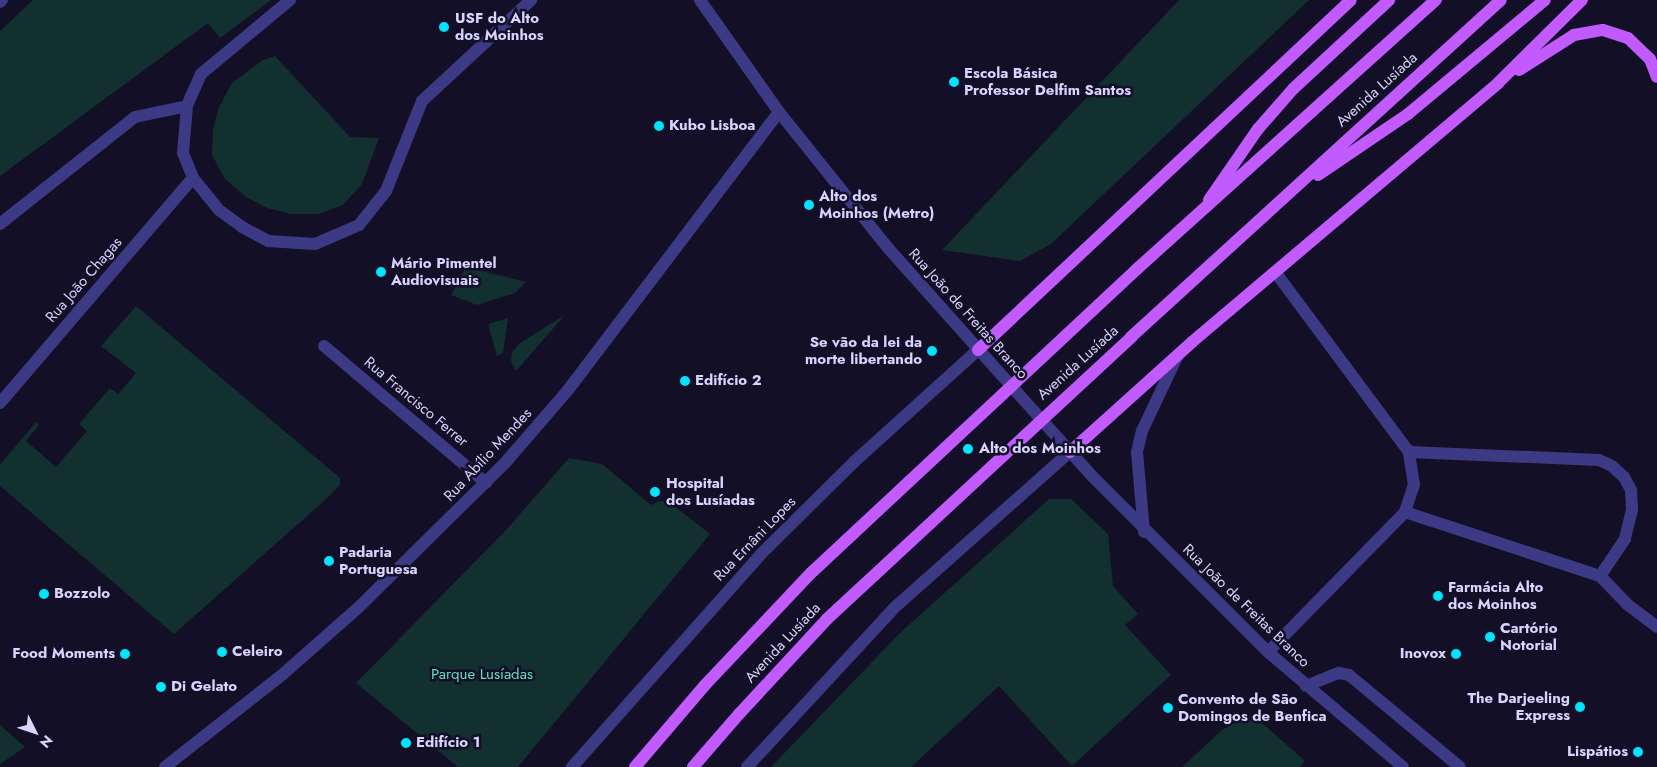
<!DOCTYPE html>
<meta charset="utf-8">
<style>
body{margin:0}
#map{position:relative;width:1657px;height:767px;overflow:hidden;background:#130f26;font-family:Jost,sans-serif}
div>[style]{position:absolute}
.green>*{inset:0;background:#12302f}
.minor>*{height:12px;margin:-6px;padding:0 6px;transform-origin:6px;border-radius:6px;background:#3d3a85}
.major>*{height:12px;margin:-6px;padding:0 6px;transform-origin:6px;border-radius:6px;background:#c25bff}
.major-bridge>*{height:12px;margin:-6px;padding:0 6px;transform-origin:6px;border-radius:6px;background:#c25bff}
.dots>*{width:14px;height:14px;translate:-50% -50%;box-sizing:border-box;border:2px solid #130f26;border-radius:50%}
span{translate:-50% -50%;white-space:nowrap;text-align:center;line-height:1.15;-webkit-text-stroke:5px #130f26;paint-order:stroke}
.poi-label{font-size:15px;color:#d9d4ff;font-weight:700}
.left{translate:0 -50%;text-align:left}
.right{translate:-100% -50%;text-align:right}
.street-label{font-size:15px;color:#d9d4ff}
.park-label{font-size:15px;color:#5fe0c0}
.north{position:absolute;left:10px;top:707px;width:50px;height:50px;-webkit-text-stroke:4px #130f26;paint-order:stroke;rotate:131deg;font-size:14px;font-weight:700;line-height:20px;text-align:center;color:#d9d4ff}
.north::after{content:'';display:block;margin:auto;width:18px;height:22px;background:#d9d4ff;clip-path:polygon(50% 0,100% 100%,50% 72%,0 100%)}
</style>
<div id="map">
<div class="green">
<i style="clip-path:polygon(33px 0,271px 0,220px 38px,208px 23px,0 176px,0 31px)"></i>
<i style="clip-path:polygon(1179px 0,1309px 0,1051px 244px,1020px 261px,942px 250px)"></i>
<i style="clip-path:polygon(275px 56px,350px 137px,379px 138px,362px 184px,343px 205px,318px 214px,291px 214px,267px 208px,246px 197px,225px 179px,212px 155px,213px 129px,219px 107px,232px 83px,263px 60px)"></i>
<i style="clip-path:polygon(466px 267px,526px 282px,515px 293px,477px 305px,451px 295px)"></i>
<i style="clip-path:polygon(136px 306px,340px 478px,340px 485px,324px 501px,174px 634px,0 486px,0 465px,36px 422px,39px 425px,26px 441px,56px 467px,87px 431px,79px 424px,110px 388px,118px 394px,136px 373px,101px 346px)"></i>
<i style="clip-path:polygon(565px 315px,516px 371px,511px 361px,512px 352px,520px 343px)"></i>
<i style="clip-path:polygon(508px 318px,503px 353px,497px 356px,488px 324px)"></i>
<i style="clip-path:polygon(569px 458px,602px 464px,651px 505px,660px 501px,669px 502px,710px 534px,518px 767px,458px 767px,356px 683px,506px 530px)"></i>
<i style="clip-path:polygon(1049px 499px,1071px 499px,1108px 534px,1113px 586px,1138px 614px,1125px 625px,1171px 675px,1072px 766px,999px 686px,911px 767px,771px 767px,900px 633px)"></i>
<i style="clip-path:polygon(1252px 714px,1305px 761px,1300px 767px,1182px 767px,1222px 730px)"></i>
<i style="clip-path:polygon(0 725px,25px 747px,0 764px)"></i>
</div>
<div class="minor">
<i style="left:290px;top:0;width:116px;rotate:140.3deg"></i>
<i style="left:201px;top:74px;width:35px;rotate:114deg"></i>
<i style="left:187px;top:106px;width:47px;rotate:94.9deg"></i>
<i style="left:183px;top:153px;width:27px;rotate:68deg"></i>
<i style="left:193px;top:178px;width:41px;rotate:50.9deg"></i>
<i style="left:219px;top:210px;width:29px;rotate:36deg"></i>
<i style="left:242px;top:227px;width:30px;rotate:28deg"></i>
<i style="left:268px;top:241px;width:47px;rotate:3.7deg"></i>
<i style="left:315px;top:244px;width:48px;rotate:-23.4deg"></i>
<i style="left:359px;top:225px;width:43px;rotate:-51.5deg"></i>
<i style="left:386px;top:191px;width:97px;rotate:-68.2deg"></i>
<i style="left:422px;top:101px;width:149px;rotate:-42.8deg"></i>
<i style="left:700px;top:0;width:137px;rotate:54.8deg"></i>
<i style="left:779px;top:112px;width:174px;rotate:51.3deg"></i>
<i style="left:888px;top:248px;width:306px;rotate:48.2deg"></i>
<i style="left:1092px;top:476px;width:249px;rotate:45deg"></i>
<i style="left:1268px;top:652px;width:177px;rotate:40.4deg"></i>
<i style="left:0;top:2px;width:3px;rotate:-45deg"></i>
<i style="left:0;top:224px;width:172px;rotate:-38.4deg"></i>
<i style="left:135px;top:117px;width:53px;rotate:-11.9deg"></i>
<i style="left:1276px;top:273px;width:223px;rotate:53.4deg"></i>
<i style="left:324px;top:346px;width:212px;rotate:40.2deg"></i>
<i style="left:0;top:403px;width:296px;rotate:-49.4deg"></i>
<i style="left:1405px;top:512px;width:205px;rotate:18.2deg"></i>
<i style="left:1600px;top:576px;width:40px;rotate:46deg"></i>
<i style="left:1628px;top:605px;width:36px;rotate:37deg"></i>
<i style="left:1144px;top:532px;width:80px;rotate:-95deg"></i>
<i style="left:1137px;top:452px;width:22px;rotate:-77deg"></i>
<i style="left:1142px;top:431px;width:84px;rotate:-64.7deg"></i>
<i style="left:1268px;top:652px;width:196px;rotate:-45.6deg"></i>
<i style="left:1405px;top:512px;width:28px;rotate:-72deg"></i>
<i style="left:1414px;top:485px;width:33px;rotate:-99deg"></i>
<i style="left:1409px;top:452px;width:190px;rotate:2.4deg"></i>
<i style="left:1599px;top:460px;width:14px;rotate:25deg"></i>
<i style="left:1612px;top:466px;width:16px;rotate:43deg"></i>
<i style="left:1624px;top:477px;width:15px;rotate:62deg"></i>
<i style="left:1631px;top:490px;width:20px;rotate:87deg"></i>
<i style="left:1632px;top:510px;width:30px;rotate:104deg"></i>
<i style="left:1625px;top:539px;width:45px;rotate:124deg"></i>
<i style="left:1306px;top:686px;width:35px;rotate:-22deg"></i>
<i style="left:1339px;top:673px;width:10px;rotate:11deg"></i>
<i style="left:1349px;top:675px;width:144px;rotate:39.7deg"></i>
<i style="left:165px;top:767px;width:150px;rotate:-38.2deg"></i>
<i style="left:283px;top:674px;width:101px;rotate:-41.4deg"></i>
<i style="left:359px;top:607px;width:205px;rotate:-44.6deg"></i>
<i style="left:505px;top:463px;width:96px;rotate:-49.2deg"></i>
<i style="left:568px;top:390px;width:349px;rotate:-52.8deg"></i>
<i style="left:572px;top:767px;width:285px;rotate:-48.4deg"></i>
<i style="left:761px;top:554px;width:132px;rotate:-44.7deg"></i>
<i style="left:855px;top:461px;width:166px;rotate:-42.1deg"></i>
<i style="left:747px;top:767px;width:217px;rotate:-47.2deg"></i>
<i style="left:894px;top:608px;width:235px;rotate:-41.6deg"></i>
</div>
<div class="major">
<i style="left:1519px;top:70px;width:65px;rotate:-32.5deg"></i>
<i style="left:1574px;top:35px;width:29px;rotate:-10deg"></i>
<i style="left:1603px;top:30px;width:26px;rotate:18deg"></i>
<i style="left:1628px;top:38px;width:30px;rotate:44deg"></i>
<i style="left:1650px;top:59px;width:19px;rotate:69deg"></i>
<i style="left:1318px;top:175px;width:109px;rotate:-34.1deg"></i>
<i style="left:1408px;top:114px;width:178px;rotate:-39.8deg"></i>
<i style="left:1209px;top:200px;width:86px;rotate:-55.4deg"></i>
<i style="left:1258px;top:129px;width:53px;rotate:-48.8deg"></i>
<i style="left:1293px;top:89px;width:131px;rotate:-42.8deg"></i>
<i style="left:1138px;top:268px;width:401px;rotate:-42deg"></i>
<i style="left:1131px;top:337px;width:500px;rotate:-42.33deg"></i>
<i style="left:978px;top:350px;width:511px;rotate:-43.18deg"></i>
<i style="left:1070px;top:452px;width:164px;rotate:-42deg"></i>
<i style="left:1192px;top:342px;width:401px;rotate:-40.2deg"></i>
<i style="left:1498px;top:83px;width:118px;rotate:-44.7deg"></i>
<i style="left:635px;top:767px;width:108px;rotate:-49.5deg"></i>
<i style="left:693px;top:767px;width:72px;rotate:-49deg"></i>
</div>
<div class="major-bridge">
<i style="left:705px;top:685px;width:154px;rotate:-46.6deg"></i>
<i style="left:811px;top:573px;width:447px;rotate:-43deg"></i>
<i style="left:740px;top:713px;width:128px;rotate:-47.2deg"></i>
<i style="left:827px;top:619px;width:415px;rotate:-42.8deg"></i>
</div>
<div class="dots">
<i style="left:444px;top:27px;background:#00e5ff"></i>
<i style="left:954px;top:82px;background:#00e5ff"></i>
<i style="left:659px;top:126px;background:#00e5ff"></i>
<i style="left:809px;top:205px;background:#00e5ff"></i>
<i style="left:381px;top:272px;background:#00e5ff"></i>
<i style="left:932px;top:351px;background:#00e5ff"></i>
<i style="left:685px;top:381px;background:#00e5ff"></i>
<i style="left:968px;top:449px;background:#00e5ff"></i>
<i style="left:655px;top:492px;background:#00e5ff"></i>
<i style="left:329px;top:561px;background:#00e5ff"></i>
<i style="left:44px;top:594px;background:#00e5ff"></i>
<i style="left:1438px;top:596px;background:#00e5ff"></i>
<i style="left:1490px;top:637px;background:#00e5ff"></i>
<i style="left:222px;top:652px;background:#00e5ff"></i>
<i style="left:125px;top:654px;background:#00e5ff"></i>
<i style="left:1456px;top:654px;background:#00e5ff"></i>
<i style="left:161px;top:687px;background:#00e5ff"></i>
<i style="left:1580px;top:707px;background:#00e5ff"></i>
<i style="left:1168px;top:708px;background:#00e5ff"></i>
<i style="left:406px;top:743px;background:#00e5ff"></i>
<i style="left:1638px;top:752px;background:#00e5ff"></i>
</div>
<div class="poi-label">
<span class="left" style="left:455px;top:27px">USF do Alto<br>dos Moinhos</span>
<span class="left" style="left:964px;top:82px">Escola Básica<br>Professor Delfim Santos</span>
<span class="left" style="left:669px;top:126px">Kubo Lisboa</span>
<span class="left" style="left:819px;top:205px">Alto dos<br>Moinhos (Metro)</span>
<span class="left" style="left:391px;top:272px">Mário Pimentel<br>Audiovisuais</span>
<span class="right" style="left:922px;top:351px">Se vão da lei da<br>morte libertando</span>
<span class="left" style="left:695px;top:381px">Edifício 2</span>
<span class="left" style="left:979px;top:449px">Alto dos Moinhos</span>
<span class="left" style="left:666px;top:492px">Hospital<br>dos Lusíadas</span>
<span class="left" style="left:339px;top:561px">Padaria<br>Portuguesa</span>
<span class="left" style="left:1448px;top:596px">Farmácia Alto<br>dos Moinhos</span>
<span class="left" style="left:54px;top:594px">Bozzolo</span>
<span class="left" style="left:1500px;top:637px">Cartório<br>Notorial</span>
<span class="left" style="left:232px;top:652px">Celeiro</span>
<span class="right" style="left:115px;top:654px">Food Moments</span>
<span class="right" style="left:1446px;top:654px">Inovox</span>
<span class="left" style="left:171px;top:687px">Di Gelato</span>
<span class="right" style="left:1570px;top:707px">The Darjeeling<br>Express</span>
<span class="left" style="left:1178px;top:708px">Convento de São<br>Domingos de Benfica</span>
<span class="left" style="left:416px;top:743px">Edifício 1</span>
<span class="right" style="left:1628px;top:752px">Lispátios</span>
</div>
<div class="street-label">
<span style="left:1377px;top:90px;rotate:-42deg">Avenida Lusíada</span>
<span style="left:84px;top:280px;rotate:-49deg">Rua João Chagas</span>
<span style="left:968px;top:314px;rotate:48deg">Rua João de Freitas Branco</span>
<span style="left:1078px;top:363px;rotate:-42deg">Avenida Lusíada</span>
<span style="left:416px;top:402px;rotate:40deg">Rua Francisco Ferrer</span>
<span style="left:488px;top:455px;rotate:-47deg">Rua Abílio Mendes</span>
<span style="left:755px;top:539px;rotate:-46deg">Rua Ernâni Lopes</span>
<span style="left:1246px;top:606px;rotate:44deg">Rua João de Freitas Branco</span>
<span style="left:783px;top:643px;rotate:-47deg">Avenida Lusíada</span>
</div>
<div class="park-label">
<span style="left:482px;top:675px">Parque Lusíadas</span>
</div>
<div class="north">N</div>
</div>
